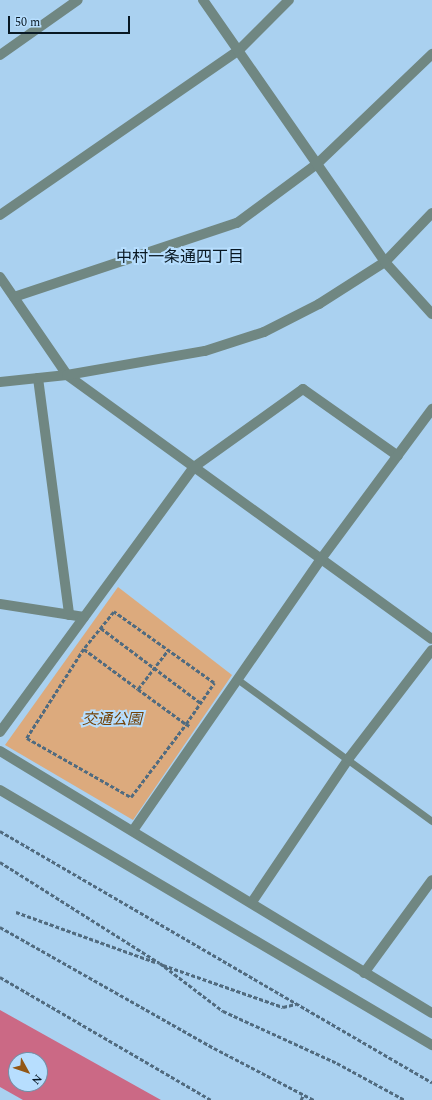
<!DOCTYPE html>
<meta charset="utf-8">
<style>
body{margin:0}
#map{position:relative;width:432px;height:1100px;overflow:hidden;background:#aad1f0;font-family:Spectral,"Noto Sans JP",serif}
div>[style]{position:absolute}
.green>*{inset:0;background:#dcaa7d}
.water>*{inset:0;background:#cb6985}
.path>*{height:2.5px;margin-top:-1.25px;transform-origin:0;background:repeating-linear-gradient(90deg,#516b7f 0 4px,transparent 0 6px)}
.service>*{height:7px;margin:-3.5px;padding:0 3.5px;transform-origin:3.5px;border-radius:3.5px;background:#708782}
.minor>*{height:10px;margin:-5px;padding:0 5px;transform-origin:5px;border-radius:5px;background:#708782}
.tertiary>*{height:10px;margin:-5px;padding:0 5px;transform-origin:5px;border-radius:5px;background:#708782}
span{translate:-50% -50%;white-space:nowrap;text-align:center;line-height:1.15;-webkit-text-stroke:4px #b7defe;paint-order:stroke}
.park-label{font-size:15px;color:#724106;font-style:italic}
.neighbourhood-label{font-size:16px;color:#091823}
.north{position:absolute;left:8px;top:1052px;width:40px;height:40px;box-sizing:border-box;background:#b7defe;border:1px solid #718fa6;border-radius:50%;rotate:130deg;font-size:11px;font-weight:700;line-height:16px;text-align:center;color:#091823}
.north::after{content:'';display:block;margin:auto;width:14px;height:18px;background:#925715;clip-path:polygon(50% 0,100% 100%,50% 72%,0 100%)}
.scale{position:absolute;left:8px;top:16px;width:122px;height:18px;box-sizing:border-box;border:2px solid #091823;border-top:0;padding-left:5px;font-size:12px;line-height:14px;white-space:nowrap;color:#091823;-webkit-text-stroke:3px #b7defe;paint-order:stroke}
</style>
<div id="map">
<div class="green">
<i style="clip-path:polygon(118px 587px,232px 675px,133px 820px,5px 745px)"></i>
</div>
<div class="water">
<i style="clip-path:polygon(evenodd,0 1010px,161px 1100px,23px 1100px,0 1087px,0 1010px,16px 1060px,40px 1060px,40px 1084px,16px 1084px,16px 1060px)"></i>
</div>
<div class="path">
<i style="left:101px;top:628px;width:125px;rotate:36.9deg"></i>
<i style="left:84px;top:649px;width:106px;rotate:122.6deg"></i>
<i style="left:27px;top:738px;width:120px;rotate:29.6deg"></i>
<i style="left:131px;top:797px;width:91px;rotate:-53deg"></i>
<i style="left:186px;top:724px;width:50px;rotate:-55.7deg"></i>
<i style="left:214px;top:683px;width:123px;rotate:-144.6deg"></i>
<i style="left:114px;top:612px;width:48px;rotate:129deg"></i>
<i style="left:84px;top:649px;width:67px;rotate:36.5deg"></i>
<i style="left:138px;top:689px;width:59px;rotate:36.1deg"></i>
<i style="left:186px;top:724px;width:4px;rotate:27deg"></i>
<i style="left:138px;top:689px;width:49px;rotate:-52.4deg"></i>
<i style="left:0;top:831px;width:500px;rotate:30.2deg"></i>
<i style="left:0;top:862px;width:189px;rotate:32.3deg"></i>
<i style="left:160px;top:963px;width:79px;rotate:37.3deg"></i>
<i style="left:223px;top:1011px;width:125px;rotate:24.5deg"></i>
<i style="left:337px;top:1063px;width:77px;rotate:28.6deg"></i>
<i style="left:16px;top:912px;width:148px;rotate:19.8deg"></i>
<i style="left:0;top:927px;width:246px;rotate:29.5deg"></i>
<i style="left:214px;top:1048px;width:113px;rotate:27.5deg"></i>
<i style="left:163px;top:965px;width:127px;rotate:19.3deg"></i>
<i style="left:283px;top:1007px;width:13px;rotate:-13deg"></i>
<i style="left:0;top:977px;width:244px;rotate:30.2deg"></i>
<i style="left:301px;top:1100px;width:5px;rotate:-68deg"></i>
</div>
<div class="service">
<i style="left:237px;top:679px;width:241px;rotate:36.1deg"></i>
</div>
<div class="minor">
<i style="left:0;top:55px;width:95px;rotate:-35.2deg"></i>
<i style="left:0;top:215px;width:289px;rotate:-34.6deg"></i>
<i style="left:238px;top:51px;width:72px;rotate:-45deg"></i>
<i style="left:0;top:277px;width:119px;rotate:55.6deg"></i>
<i style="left:67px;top:375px;width:450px;rotate:35.9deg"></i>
<i style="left:14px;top:297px;width:235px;rotate:-18.4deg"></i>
<i style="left:237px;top:223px;width:101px;rotate:-36.5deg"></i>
<i style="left:318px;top:163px;width:158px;rotate:-43.7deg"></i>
<i style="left:38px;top:378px;width:239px;rotate:82.5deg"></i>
<i style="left:0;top:382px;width:67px;rotate:-6deg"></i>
<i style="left:67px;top:375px;width:140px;rotate:-9.9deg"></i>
<i style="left:205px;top:351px;width:62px;rotate:-17.9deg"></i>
<i style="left:264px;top:332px;width:62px;rotate:-27deg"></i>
<i style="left:319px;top:304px;width:78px;rotate:-32.5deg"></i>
<i style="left:385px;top:262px;width:68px;rotate:-46.2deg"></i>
<i style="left:0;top:604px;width:85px;rotate:8.8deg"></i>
<i style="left:0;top:732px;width:328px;rotate:-53.8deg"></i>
<i style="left:194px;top:467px;width:134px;rotate:-35.6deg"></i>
<i style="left:303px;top:389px;width:116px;rotate:35.2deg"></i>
<i style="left:0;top:751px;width:505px;rotate:31.24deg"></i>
<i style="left:134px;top:829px;width:328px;rotate:-55.3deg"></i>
<i style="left:321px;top:559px;width:187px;rotate:-53.5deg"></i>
<i style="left:252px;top:902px;width:174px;rotate:-56deg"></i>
<i style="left:349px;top:758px;width:136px;rotate:-52.5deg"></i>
<i style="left:364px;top:973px;width:115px;rotate:-53.8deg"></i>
</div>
<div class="tertiary">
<i style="left:203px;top:0;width:319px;rotate:55.2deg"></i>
<i style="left:385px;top:262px;width:70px;rotate:47.9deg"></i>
<i style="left:0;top:790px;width:502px;rotate:30.55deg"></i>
</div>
<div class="park-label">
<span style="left:112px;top:720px">交通公園</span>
</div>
<div class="neighbourhood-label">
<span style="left:180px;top:257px">中村一条通四丁目</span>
</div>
<div class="north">N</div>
<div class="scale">50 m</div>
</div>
